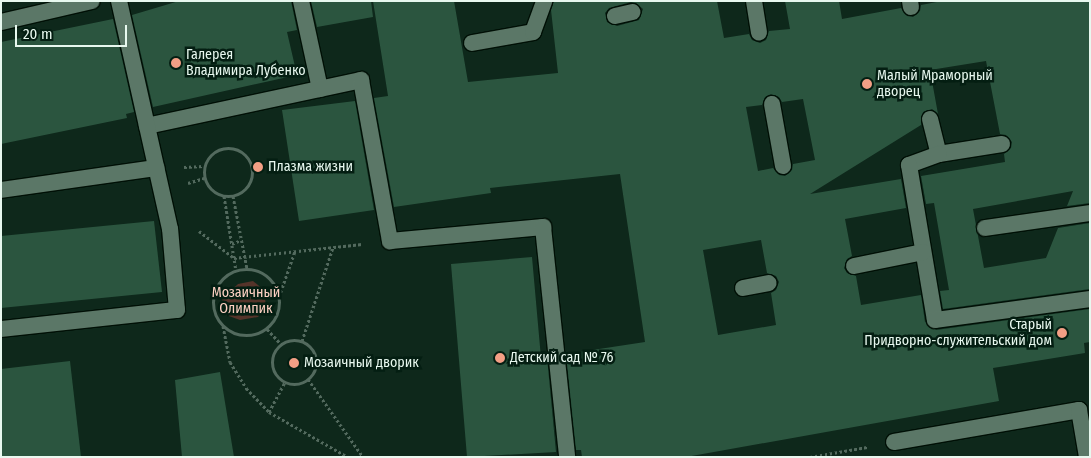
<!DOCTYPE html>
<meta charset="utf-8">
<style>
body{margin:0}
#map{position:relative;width:1091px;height:458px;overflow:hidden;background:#0e281b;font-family:"Fira Sans Condensed",sans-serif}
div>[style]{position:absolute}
.green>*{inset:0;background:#55342a}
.building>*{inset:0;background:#2b553f}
.path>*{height:3px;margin-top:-1.5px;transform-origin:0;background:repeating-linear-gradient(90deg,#536a5e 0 2.5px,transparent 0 5px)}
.path>.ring{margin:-1.5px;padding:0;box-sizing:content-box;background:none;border:3px solid #536a5e;border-radius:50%}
.roads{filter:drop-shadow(1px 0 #001006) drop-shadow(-1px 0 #001006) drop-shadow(0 1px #001006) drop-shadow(0 -1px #001006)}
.service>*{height:16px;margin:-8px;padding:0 8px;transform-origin:8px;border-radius:8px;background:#5b7767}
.dots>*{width:14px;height:14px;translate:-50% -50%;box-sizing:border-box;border:2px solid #041e12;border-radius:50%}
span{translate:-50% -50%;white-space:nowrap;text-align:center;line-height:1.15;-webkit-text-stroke:5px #041e12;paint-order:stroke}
.poi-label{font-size:14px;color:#e8f8ef}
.left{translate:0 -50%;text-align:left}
.right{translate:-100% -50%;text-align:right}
.park-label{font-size:14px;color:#fed1c3}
.frame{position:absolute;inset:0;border:2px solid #e8f8ef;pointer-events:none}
.scale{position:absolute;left:15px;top:25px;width:112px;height:22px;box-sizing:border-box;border:2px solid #e8f8ef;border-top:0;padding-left:6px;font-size:15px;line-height:18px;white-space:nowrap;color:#e8f8ef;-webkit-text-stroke:4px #041e12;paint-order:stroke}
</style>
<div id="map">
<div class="green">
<i style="clip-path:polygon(253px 281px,264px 290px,266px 307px,258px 317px,240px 320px,226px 315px,222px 299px,238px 284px)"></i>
</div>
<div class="building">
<i style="clip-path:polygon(179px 1px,291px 1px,297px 30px,287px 32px,297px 75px,153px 107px,132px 15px)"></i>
<i style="clip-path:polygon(311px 1px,371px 1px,373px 17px,317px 27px)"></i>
<i style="clip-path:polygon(evenodd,373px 1px,454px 1px,468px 82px,558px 73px,551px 10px,554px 1px,717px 1px,724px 38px,749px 34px,752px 40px,760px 43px,766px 40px,769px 31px,790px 29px,785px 1px,839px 1px,842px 19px,901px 8px,907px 16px,913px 17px,920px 11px,921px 5px,942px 1px,1090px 1px,1090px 203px,1067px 206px,1073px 191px,973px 209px,984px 268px,1046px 258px,1058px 228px,1090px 223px,1090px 289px,943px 309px,940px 291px,949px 290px,934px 203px,926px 204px,921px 176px,1005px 162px,1004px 154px,1011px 148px,1012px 142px,1006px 135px,1000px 134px,986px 61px,930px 70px,938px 114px,932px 109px,923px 112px,921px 125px,810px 194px,901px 179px,906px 208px,845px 219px,852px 256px,847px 259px,844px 268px,847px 273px,856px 276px,861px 305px,921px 295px,925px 322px,936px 330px,1090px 309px,1090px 342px,1084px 343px,1085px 353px,993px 368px,999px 401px,686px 457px,582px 457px,581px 450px,576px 450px,566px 354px,645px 342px,620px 174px,490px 188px,491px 193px,394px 207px,374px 98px,388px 96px,373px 1px,631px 2px,636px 3px,643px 9px,639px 20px,617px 26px,607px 22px,605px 13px,609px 8px,631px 2px,373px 1px,771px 94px,779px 97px,782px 102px,803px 99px,815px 160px,793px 164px,792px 170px,785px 176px,779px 175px,773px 168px,758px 171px,746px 107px,762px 105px,765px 97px,771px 94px,373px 1px,761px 240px,767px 273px,776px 276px,779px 282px,776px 290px,771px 293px,776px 325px,718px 335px,703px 250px,761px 240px)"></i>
<i style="clip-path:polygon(113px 19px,134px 112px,126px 114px,127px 118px,1px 144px,1px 42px)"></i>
<i style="clip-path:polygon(355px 101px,374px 210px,299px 221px,282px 110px)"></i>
<i style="clip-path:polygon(154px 221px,162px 292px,1px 308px,1px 236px)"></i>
<i style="clip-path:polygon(532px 257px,541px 358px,547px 357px,556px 452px,467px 457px,451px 264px)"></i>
<i style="clip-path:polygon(70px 361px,81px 457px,1px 457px,1px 369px)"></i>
<i style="clip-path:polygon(220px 372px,234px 457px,182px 457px,175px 380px)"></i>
</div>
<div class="path">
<i class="ring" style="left:204px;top:148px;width:45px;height:45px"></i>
<i style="left:184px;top:167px;width:20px;rotate:-3deg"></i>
<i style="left:188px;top:183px;width:17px;rotate:-17deg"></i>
<i style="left:224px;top:196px;width:76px;rotate:80.9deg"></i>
<i style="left:233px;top:196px;width:74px;rotate:79.1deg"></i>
<i style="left:199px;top:231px;width:44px;rotate:37.6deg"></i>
<i style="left:234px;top:258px;width:129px;rotate:-6.2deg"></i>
<i style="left:232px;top:244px;width:10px;rotate:-24deg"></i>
<i class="ring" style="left:213px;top:269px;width:63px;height:63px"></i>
<i style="left:279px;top:297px;width:49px;rotate:-70.8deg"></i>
<i style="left:223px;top:326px;width:37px;rotate:79deg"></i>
<i style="left:230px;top:362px;width:31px;rotate:58deg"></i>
<i style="left:246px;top:388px;width:33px;rotate:46deg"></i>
<i style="left:269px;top:412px;width:91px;rotate:29.7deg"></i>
<i style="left:267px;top:329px;width:19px;rotate:47deg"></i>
<i class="ring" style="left:272px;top:340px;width:41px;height:41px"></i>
<i style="left:302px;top:341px;width:99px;rotate:-71.7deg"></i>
<i style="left:308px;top:379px;width:95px;rotate:54.8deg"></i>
<i style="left:269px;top:412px;width:34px;rotate:-62deg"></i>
<i style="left:810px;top:457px;width:58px;rotate:-10deg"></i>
</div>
<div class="roads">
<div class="service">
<i style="left:301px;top:1px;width:90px;rotate:77.8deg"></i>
<i style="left:754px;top:1px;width:32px;rotate:81deg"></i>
<i style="left:910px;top:1px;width:6px;rotate:81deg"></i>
<i style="left:615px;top:16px;width:18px;rotate:-13deg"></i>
<i style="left:1px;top:22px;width:93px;rotate:-13deg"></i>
<i style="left:472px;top:43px;width:62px;rotate:-10.2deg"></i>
<i style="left:533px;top:32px;width:33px;rotate:-70deg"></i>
<i style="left:772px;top:104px;width:63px;rotate:79.9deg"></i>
<i style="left:930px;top:119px;width:36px;rotate:76deg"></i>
<i style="left:147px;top:126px;width:219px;rotate:-12.1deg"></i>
<i style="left:361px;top:80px;width:164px;rotate:79.8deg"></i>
<i style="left:390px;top:241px;width:154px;rotate:-5.2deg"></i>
<i style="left:543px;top:227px;width:231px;rotate:84deg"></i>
<i style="left:1002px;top:144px;width:64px;rotate:171deg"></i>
<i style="left:939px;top:154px;width:32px;rotate:160deg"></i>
<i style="left:909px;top:165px;width:157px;rotate:80.5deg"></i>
<i style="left:935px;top:320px;width:156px;rotate:-7.7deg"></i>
<i style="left:1px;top:190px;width:157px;rotate:-8.1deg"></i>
<i style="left:985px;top:228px;width:106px;rotate:-8.1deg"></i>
<i style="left:854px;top:266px;width:70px;rotate:-11.5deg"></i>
<i style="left:743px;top:288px;width:26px;rotate:-11deg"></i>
<i style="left:1px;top:329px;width:177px;rotate:-6.2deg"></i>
<i style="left:177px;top:310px;width:81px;rotate:-94.9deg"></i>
<i style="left:170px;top:229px;width:234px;rotate:-102.6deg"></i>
<i style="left:894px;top:442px;width:188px;rotate:-9.8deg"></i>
<i style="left:1079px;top:410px;width:48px;rotate:80.3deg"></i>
</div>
</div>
<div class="dots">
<i style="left:176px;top:63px;background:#f39f85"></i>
<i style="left:867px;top:84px;background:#f39f85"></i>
<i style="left:258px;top:167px;background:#f39f85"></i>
<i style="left:1062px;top:333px;background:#f39f85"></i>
<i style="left:500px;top:358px;background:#f39f85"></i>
<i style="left:294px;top:363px;background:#f39f85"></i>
</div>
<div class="poi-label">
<span class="left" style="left:186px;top:63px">Галерея<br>Владимира Лубенко</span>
<span class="left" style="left:877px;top:84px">Малый Мраморный<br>дворец</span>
<span class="left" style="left:268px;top:167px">Плазма жизни</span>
<span class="right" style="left:1052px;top:333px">Старый<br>Придворно-служительский дом</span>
<span class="left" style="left:510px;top:358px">Детский сад № 76</span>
<span class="left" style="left:304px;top:363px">Мозаичный дворик</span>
</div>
<div class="park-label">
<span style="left:246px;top:301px">Мозаичный<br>Олимпик</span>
</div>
<div class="frame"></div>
<div class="scale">20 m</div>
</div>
